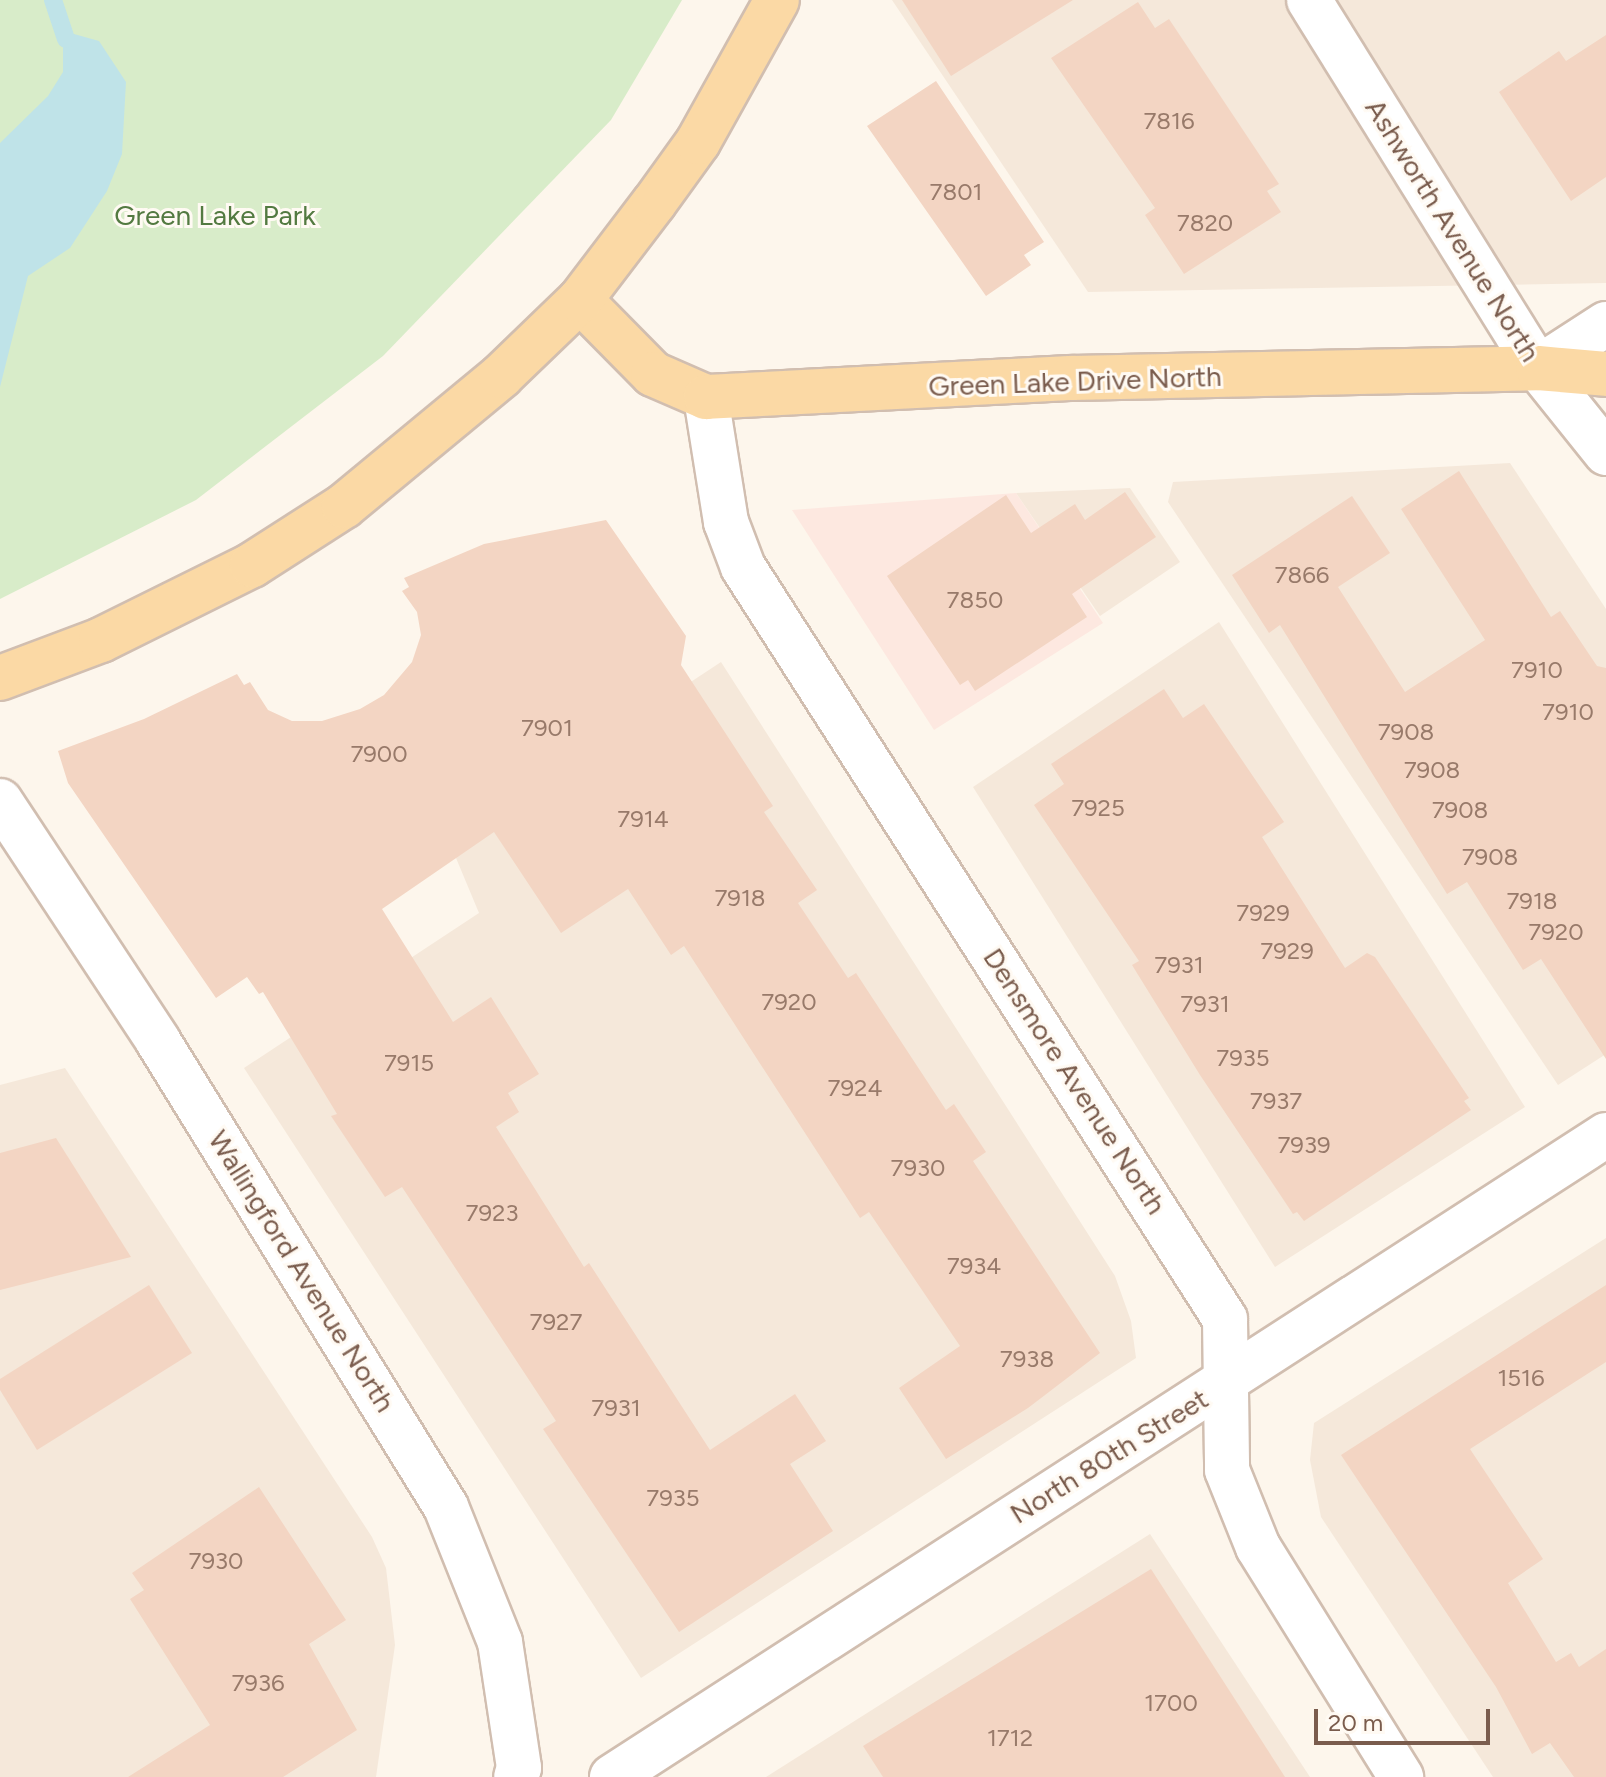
<!DOCTYPE html>
<style>
body{margin:0}
#map{position:relative;width:1606px;height:1777px;overflow:hidden;background:#fdf6ec;font-family:Figtree,sans-serif}
div>[style]{position:absolute}
.residential>*{inset:0;background:#f5e8da}
.commercial>*{inset:0;background:#fde8e0}
.green>*{inset:0;background:#d8ecc9}
.water>*{inset:0;background:#bfe3e8}
.stream>*{height:18px;margin:-9px;padding:0 9px;transform-origin:9px;border-radius:9px;background:#bfe3e8}
.building>*{inset:0;background:#f3d5c3}
.roads{filter:drop-shadow(2px 0 #d1beb0) drop-shadow(-2px 0 #d1beb0) drop-shadow(0 2px #d1beb0) drop-shadow(0 -2px #d1beb0)}
.minor>*{height:44px;margin:-22px;padding:0 22px;transform-origin:22px;border-radius:22px;background:#fff}
.major>*{height:44px;margin:-22px;padding:0 22px;transform-origin:22px;border-radius:22px;background:#fbd9a5}
span{translate:-50% -50%;white-space:nowrap;text-align:center;line-height:1.15;-webkit-text-stroke:6px #fffaf3;paint-order:stroke}
.number-label{font-size:24px;color:#987a6a}
.number-label span{-webkit-text-stroke-width:0}
.park-label{font-size:28px;color:#537a41}
.street-label{font-size:28px;color:#7a5c4d}
.scale{position:absolute;left:1314px;top:1709px;width:176px;height:36px;box-sizing:border-box;border:4px solid #7a5c4d;border-top:0;padding-left:10px;font-size:24px;line-height:28px;white-space:nowrap;color:#7a5c4d;-webkit-text-stroke:6px #fffaf3;paint-order:stroke}
</style>
<div id="map">
<div class="residential">
<i style="clip-path:polygon(892px 0,1606px 0,1606px 283px,1088px 292px)"></i>
<i style="clip-path:polygon(1510px 463px,1606px 609px,1606px 1054px,1558px 1085px,1168px 502px,1173px 482px)"></i>
<i style="clip-path:polygon(1130px 488px,1180px 562px,1100px 616px,1016px 493px)"></i>
<i style="clip-path:polygon(1219px 622px,1525px 1107px,1275px 1267px,973px 787px)"></i>
<i style="clip-path:polygon(721px 662px,1115px 1276px,1131px 1321px,1136px 1358px,641px 1678px,244px 1068px,479px 913px,456px 858px,477px 823px)"></i>
<i style="clip-path:polygon(65px 1068px,372px 1537px,386px 1568px,395px 1645px,376px 1777px,0 1777px,0 1085px)"></i>
<i style="clip-path:polygon(1606px 1238px,1606px 1777px,1493px 1777px,1321px 1517px,1310px 1460px,1314px 1423px)"></i>
<i style="clip-path:polygon(1150px 1534px,1310px 1777px,766px 1777px)"></i>
</div>
<div class="commercial">
<i style="clip-path:polygon(1016px 493px,1103px 623px,934px 730px,792px 510px)"></i>
</div>
<div class="green">
<i style="clip-path:polygon(0 0,682px 0,611px 120px,383px 356px,196px 500px,0 599px)"></i>
</div>
<div class="water">
<i style="clip-path:polygon(74px 34px,99px 41px,126px 82px,122px 154px,107px 191px,70px 248px,28px 276px,0 387px,0 143px,48px 96px,63px 72px,63px 41px)"></i>
</div>
<div class="stream">
<i style="left:53px;top:0;width:41px;rotate:71.6deg"></i>
</div>
<div class="building">
<i style="clip-path:polygon(902px 0,1073px 0,951px 76px)"></i>
<i style="clip-path:polygon(1138px 2px,1155px 28px,1169px 19px,1279px 184px,1267px 191px,1281px 212px,1184px 274px,1145px 215px,1155px 208px,1051px 58px)"></i>
<i style="clip-path:polygon(1606px 35px,1606px 177px,1571px 201px,1499px 92px,1559px 51px,1566px 61px)"></i>
<i style="clip-path:polygon(936px 81px,1044px 242px,1024px 255px,1031px 265px,986px 296px,867px 126px)"></i>
<i style="clip-path:polygon(1459px 471px,1551px 617px,1560px 611px,1597px 666px,1606px 668px,1606px 1059px,1541px 959px,1523px 970px,1467px 882px,1447px 894px,1280px 625px,1269px 633px,1232px 575px,1352px 496px,1390px 553px,1338px 587px,1405px 692px,1485px 640px,1401px 509px)"></i>
<i style="clip-path:polygon(1125px 492px,1156px 537px,1072px 594px,1087px 617px,975px 691px,968px 680px,960px 685px,887px 576px,1006px 495px,1031px 533px,1075px 504px,1085px 520px)"></i>
<i style="clip-path:polygon(606px 520px,686px 636px,681px 665px,773px 806px,764px 812px,817px 890px,798px 903px,848px 978px,856px 973px,946px 1110px,954px 1104px,986px 1152px,973px 1161px,1100px 1353px,1028px 1408px,946px 1459px,899px 1388px,960px 1346px,869px 1212px,860px 1218px,684px 946px,671px 955px,628px 889px,561px 933px,494px 832px,382px 909px,453px 1022px,491px 997px,539px 1074px,508px 1093px,519px 1112px,496px 1127px,584px 1267px,589px 1263px,710px 1450px,795px 1394px,826px 1441px,790px 1464px,833px 1531px,679px 1632px,543px 1429px,556px 1421px,402px 1187px,385px 1197px,331px 1116px,337px 1114px,263px 992px,259px 994px,247px 977px,216px 998px,68px 783px,58px 751px,144px 719px,237px 674px,244px 685px,250px 682px,268px 710px,292px 721px,322px 721px,360px 709px,384px 695px,412px 662px,421px 635px,417px 612px,402px 591px,409px 587px,404px 578px,484px 544px)"></i>
<i style="clip-path:polygon(1164px 689px,1183px 718px,1204px 704px,1284px 822px,1262px 837px,1345px 968px,1367px 953px,1375px 957px,1469px 1098px,1464px 1101px,1471px 1110px,1304px 1221px,1297px 1212px,1293px 1214px,1200px 1075px,1132px 965px,1139px 961px,1034px 805px,1064px 784px,1051px 764px)"></i>
<i style="clip-path:polygon(56px 1138px,131px 1257px,0 1290px,0 1153px)"></i>
<i style="clip-path:polygon(149px 1285px,192px 1353px,37px 1450px,0 1390px,0 1379px)"></i>
<i style="clip-path:polygon(1606px 1285px,1606px 1362px,1470px 1449px,1543px 1559px,1508px 1583px,1556px 1662px,1571px 1653px,1579px 1667px,1606px 1649px,1606px 1777px,1574px 1777px,1550px 1743px,1532px 1754px,1496px 1687px,1341px 1455px)"></i>
<i style="clip-path:polygon(259px 1487px,346px 1620px,309px 1644px,357px 1730px,283px 1777px,128px 1777px,210px 1725px,130px 1599px,144px 1590px,132px 1573px)"></i>
<i style="clip-path:polygon(1151px 1569px,1285px 1777px,883px 1777px,863px 1746px)"></i>
</div>
<div class="roads">
<div class="minor">
<i style="left:1309px;top:0;width:433px;rotate:58.1deg"></i>
<i style="left:1538px;top:368px;width:109px;rotate:51.3deg"></i>
<i style="left:1538px;top:368px;width:81px;rotate:-32.9deg"></i>
<i style="left:706px;top:397px;width:127px;rotate:80.9deg"></i>
<i style="left:726px;top:522px;width:48px;rotate:69.3deg"></i>
<i style="left:743px;top:567px;width:893px;rotate:57.34deg"></i>
<i style="left:1225px;top:1319px;width:151px;rotate:89.2deg"></i>
<i style="left:1227px;top:1470px;width:83px;rotate:68.1deg"></i>
<i style="left:1258px;top:1547px;width:271px;rotate:58.1deg"></i>
<i style="left:0;top:801px;width:287px;rotate:56.6deg"></i>
<i style="left:158px;top:1041px;width:548px;rotate:58.28deg"></i>
<i style="left:446px;top:1507px;width:145px;rotate:68.2deg"></i>
<i style="left:500px;top:1642px;width:127px;rotate:81.4deg"></i>
<i style="left:519px;top:1768px;width:9px;rotate:108deg"></i>
<i style="left:612px;top:1777px;width:1183px;rotate:-32.86deg"></i>
</div>
<div class="major">
<i style="left:580px;top:300px;width:104px;rotate:45.4deg"></i>
<i style="left:653px;top:374px;width:58px;rotate:23.5deg"></i>
<i style="left:706px;top:397px;width:366px;rotate:-3deg"></i>
<i style="left:1072px;top:378px;width:466px;rotate:-1.2deg"></i>
<i style="left:1538px;top:368px;width:68px;rotate:5deg"></i>
<i style="left:0;top:678px;width:108px;rotate:-20.6deg"></i>
<i style="left:101px;top:640px;width:169px;rotate:-26.4deg"></i>
<i style="left:252px;top:565px;width:109px;rotate:-32.7deg"></i>
<i style="left:344px;top:506px;width:204px;rotate:-39.6deg"></i>
<i style="left:501px;top:376px;width:110px;rotate:-43.9deg"></i>
<i style="left:580px;top:300px;width:122px;rotate:-52.7deg"></i>
<i style="left:654px;top:203px;width:75px;rotate:-54.2deg"></i>
<i style="left:698px;top:142px;width:162px;rotate:-60.9deg"></i>
</div>
</div>
<div class="number-label">
<span style="left:1169px;top:121px">7816</span>
<span style="left:956px;top:192px">7801</span>
<span style="left:1205px;top:223px">7820</span>
<span style="left:1302px;top:575px">7866</span>
<span style="left:975px;top:600px">7850</span>
<span style="left:1537px;top:670px">7910</span>
<span style="left:1568px;top:712px">7910</span>
<span style="left:547px;top:728px">7901</span>
<span style="left:1406px;top:732px">7908</span>
<span style="left:379px;top:754px">7900</span>
<span style="left:1432px;top:770px">7908</span>
<span style="left:1098px;top:808px">7925</span>
<span style="left:1460px;top:810px">7908</span>
<span style="left:643px;top:819px">7914</span>
<span style="left:1490px;top:857px">7908</span>
<span style="left:740px;top:898px">7918</span>
<span style="left:1532px;top:901px">7918</span>
<span style="left:1263px;top:913px">7929</span>
<span style="left:1556px;top:932px">7920</span>
<span style="left:1287px;top:951px">7929</span>
<span style="left:1179px;top:965px">7931</span>
<span style="left:789px;top:1002px">7920</span>
<span style="left:1205px;top:1004px">7931</span>
<span style="left:1243px;top:1058px">7935</span>
<span style="left:409px;top:1063px">7915</span>
<span style="left:855px;top:1088px">7924</span>
<span style="left:1276px;top:1101px">7937</span>
<span style="left:1304px;top:1145px">7939</span>
<span style="left:918px;top:1168px">7930</span>
<span style="left:492px;top:1213px">7923</span>
<span style="left:974px;top:1266px">7934</span>
<span style="left:556px;top:1322px">7927</span>
<span style="left:1027px;top:1359px">7938</span>
<span style="left:1521px;top:1378px">1516</span>
<span style="left:616px;top:1408px">7931</span>
<span style="left:673px;top:1498px">7935</span>
<span style="left:216px;top:1561px">7930</span>
<span style="left:258px;top:1683px">7936</span>
<span style="left:1171px;top:1703px">1700</span>
<span style="left:1010px;top:1738px">1712</span>
</div>
<div class="park-label">
<span style="left:215px;top:215px">Green Lake Park</span>
</div>
<div class="street-label">
<span style="left:1453px;top:230px;rotate:58deg">Ashworth Avenue North</span>
<span style="left:1075px;top:381px;rotate:-2deg">Green Lake Drive North</span>
<span style="left:1075px;top:1081px;rotate:57deg">Densmore Avenue North</span>
<span style="left:302px;top:1271px;rotate:58deg">Wallingford Avenue North</span>
<span style="left:1109px;top:1456px;rotate:-32deg">North 80th Street</span>
</div>
<div class="scale">20 m</div>
</div>
